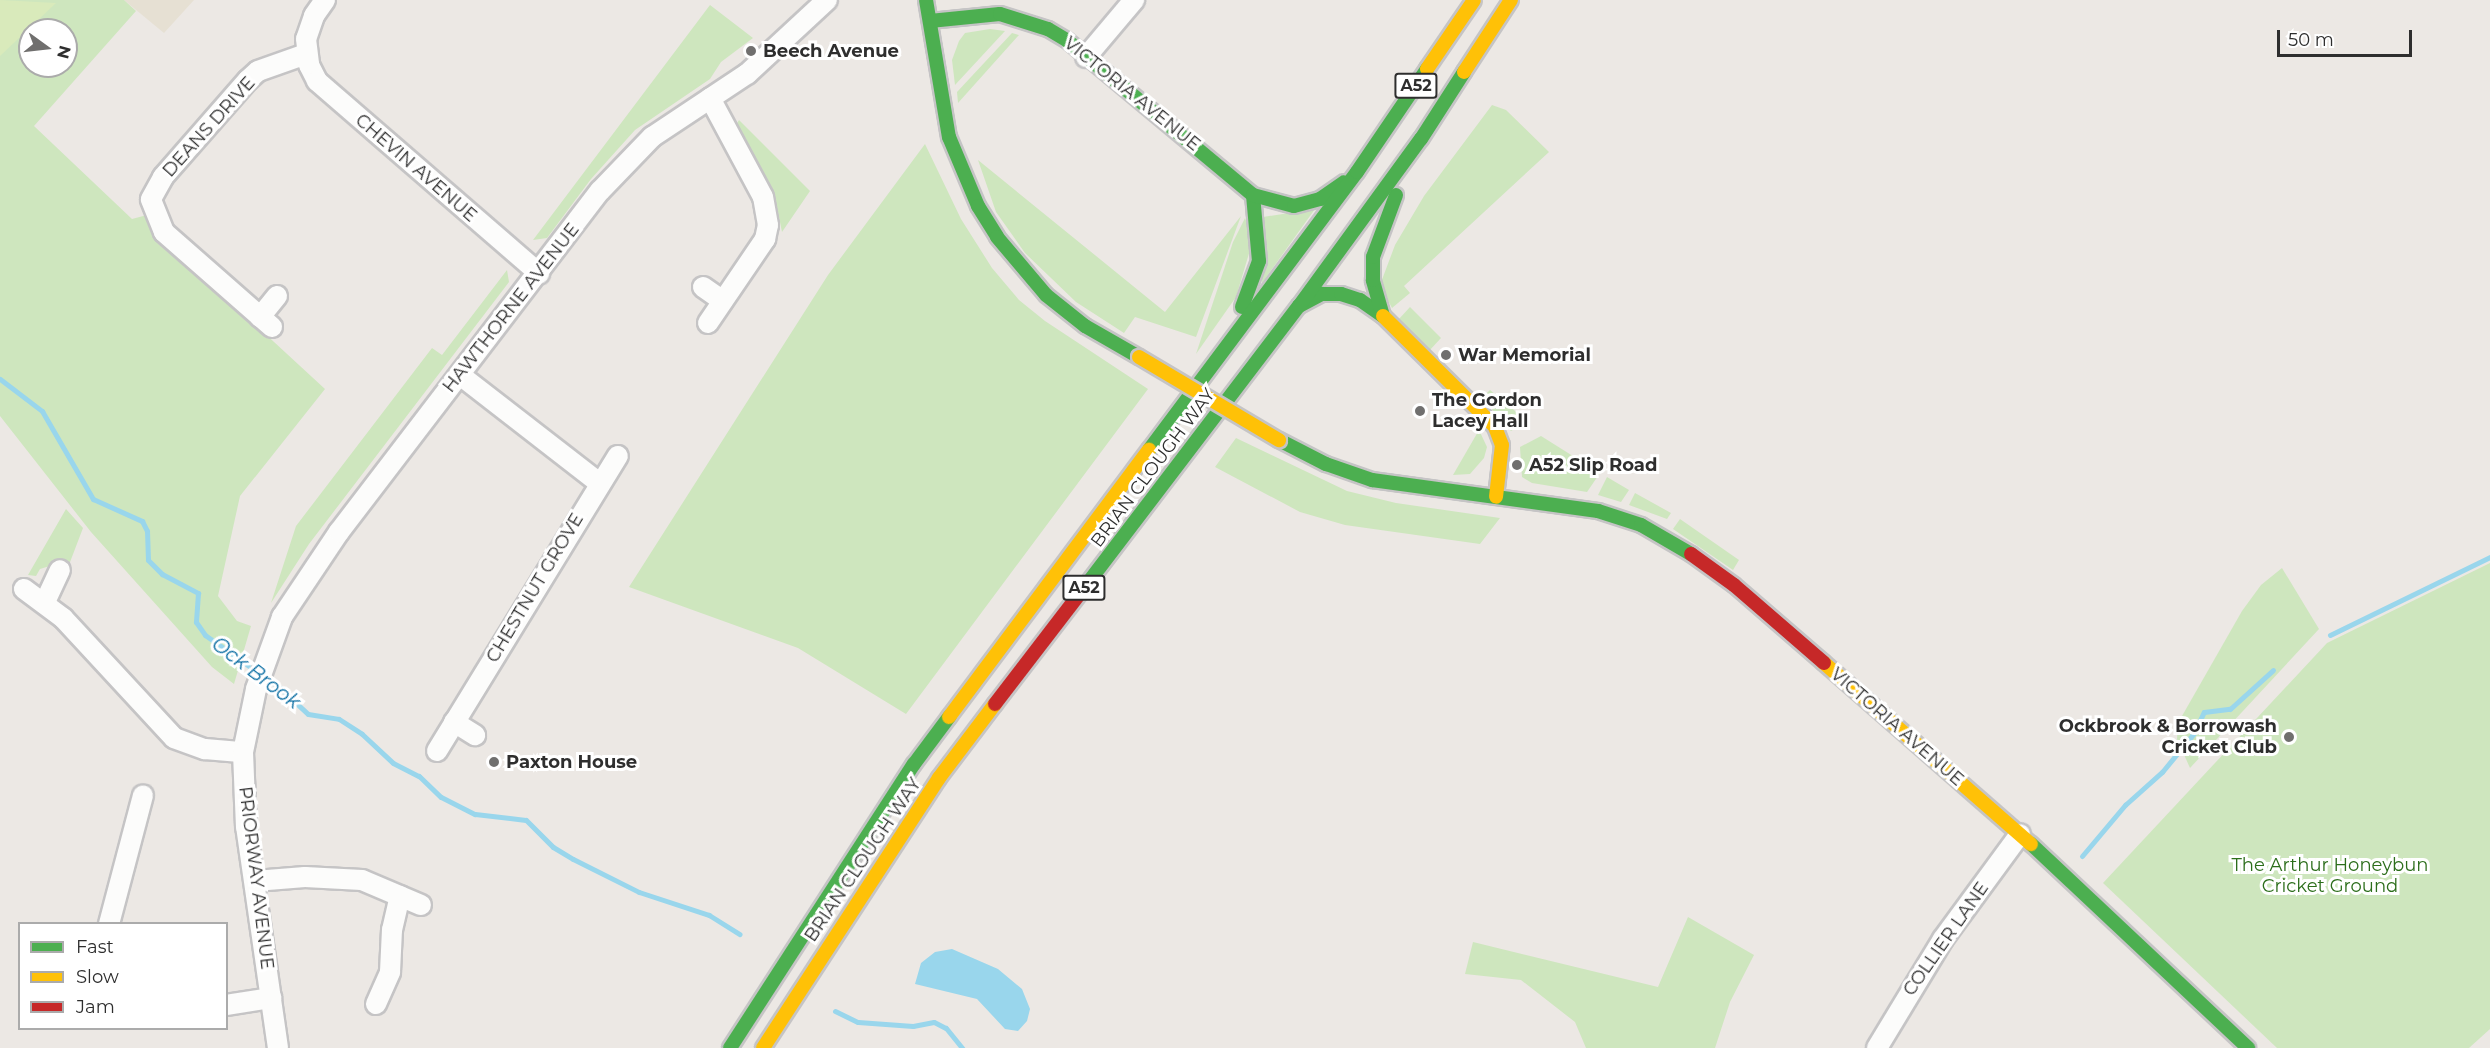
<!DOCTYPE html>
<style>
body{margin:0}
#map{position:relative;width:2490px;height:1048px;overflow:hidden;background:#ece8e4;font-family:Montserrat,sans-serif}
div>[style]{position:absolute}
.education>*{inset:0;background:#e6e0d3}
.green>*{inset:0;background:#cee6be}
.pitch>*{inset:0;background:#d9eabb}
.water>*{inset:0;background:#99d6ec}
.stream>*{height:5px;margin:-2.5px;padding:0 2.5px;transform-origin:2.5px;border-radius:2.5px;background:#99d6ec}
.roads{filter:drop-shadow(2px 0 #c5c4c5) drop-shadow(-2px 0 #c5c4c5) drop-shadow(0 2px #c5c4c5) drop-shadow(0 -2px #c5c4c5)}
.street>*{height:20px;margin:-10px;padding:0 10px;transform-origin:10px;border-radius:10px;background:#fcfcfb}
.fast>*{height:14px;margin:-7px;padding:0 7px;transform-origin:7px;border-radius:7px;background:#4caf50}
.slow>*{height:14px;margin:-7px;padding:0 7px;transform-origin:7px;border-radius:7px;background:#ffc107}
.jam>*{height:14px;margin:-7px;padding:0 7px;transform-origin:7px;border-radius:7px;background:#c62828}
.bridges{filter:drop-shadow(2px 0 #c5c4c5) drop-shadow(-2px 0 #c5c4c5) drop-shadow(0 2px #c5c4c5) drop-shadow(0 -2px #c5c4c5)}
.slow-bridge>*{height:14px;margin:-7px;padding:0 7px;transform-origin:7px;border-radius:7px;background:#ffc107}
.dots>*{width:16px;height:16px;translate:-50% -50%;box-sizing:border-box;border:3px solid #fff;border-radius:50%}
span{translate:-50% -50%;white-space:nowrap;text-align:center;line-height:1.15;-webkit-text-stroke:6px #fff;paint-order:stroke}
.shield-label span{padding:2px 4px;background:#fff;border:2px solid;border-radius:4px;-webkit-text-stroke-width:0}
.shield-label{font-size:16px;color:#2e2e2e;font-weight:700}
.poi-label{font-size:18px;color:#2e2e2e;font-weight:700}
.left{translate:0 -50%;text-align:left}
.right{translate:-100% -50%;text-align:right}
.street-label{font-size:18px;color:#2e2e2e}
.park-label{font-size:18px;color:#2c6e1b}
.water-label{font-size:20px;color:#0d6fa3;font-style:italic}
.legend{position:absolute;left:18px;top:922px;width:210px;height:108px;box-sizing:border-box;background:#fff;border:2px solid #ababab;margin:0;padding:8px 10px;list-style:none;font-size:18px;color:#2e2e2e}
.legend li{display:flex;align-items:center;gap:12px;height:30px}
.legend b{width:30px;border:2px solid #ababab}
.north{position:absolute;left:18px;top:18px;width:60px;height:60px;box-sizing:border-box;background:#fff;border:2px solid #ababab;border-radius:50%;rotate:105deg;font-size:16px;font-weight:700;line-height:24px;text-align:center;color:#2e2e2e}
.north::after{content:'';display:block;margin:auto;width:21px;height:27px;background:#706f6e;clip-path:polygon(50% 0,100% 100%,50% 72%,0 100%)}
.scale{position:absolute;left:2277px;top:30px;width:135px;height:27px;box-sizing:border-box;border:3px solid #2e2e2e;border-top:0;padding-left:8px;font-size:18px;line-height:21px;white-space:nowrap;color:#2e2e2e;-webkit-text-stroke:4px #fff;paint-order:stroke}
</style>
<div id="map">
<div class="education">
<i style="clip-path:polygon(124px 0,194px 0,164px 33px)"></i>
</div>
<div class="green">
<i style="clip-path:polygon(evenodd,0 0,124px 0,136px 11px,34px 126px,132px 219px,147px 215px,157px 234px,325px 389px,240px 496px,218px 596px,237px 621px,251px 626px,234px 684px,212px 667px,91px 532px,0 416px,0 0,30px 30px,66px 30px,66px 66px,30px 66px,30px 30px)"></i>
<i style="clip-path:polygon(710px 5px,753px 38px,721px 62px,710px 79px,635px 130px,591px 179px,547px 238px,533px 240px)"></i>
<i style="clip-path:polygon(990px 29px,1005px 31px,955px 85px,952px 60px,959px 41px,965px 33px)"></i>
<i style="clip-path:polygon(1012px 33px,1019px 35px,958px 103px,957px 92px)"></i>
<i style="clip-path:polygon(1492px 105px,1506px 110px,1549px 152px,1404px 286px,1410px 293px,1392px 308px,1380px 285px,1395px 245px,1424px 196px)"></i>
<i style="clip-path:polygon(739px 120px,810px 191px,782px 232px,774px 192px,736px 125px)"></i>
<i style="clip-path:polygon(925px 144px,961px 219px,992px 268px,1019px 300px,1045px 321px,1148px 389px,906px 714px,798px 648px,629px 587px,828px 275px)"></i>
<i style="clip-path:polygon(978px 160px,1165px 312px,1241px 216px,1196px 337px,1135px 317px,1124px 333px,1076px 302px,1025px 253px,996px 212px)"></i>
<i style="clip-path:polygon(1315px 209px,1262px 283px,1263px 217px)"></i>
<i style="clip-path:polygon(1245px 218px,1253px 240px,1236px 297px,1196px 354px,1233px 242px)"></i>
<i style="clip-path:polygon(507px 270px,509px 282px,309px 544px,271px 603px,296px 526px,432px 348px,442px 355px)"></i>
<i style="clip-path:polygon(1410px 307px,1441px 338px,1429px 351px,1399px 319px)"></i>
<i style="clip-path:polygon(1490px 390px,1514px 410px,1525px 422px,1511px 431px,1482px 398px)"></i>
<i style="clip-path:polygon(1479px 430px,1487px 447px,1484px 458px,1470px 474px,1453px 475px)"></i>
<i style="clip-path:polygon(1541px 436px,1600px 473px,1587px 492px,1532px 483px,1522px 477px,1520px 447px)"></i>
<i style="clip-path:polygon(1236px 438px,1347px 491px,1396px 503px,1500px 518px,1480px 544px,1345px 525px,1300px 512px,1215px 467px)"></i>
<i style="clip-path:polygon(1607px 477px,1629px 490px,1621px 502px,1598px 495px)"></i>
<i style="clip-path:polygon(1635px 493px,1671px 513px,1667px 519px,1629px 505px)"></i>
<i style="clip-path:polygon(66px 509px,83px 528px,67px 570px,53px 565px,40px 569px,36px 576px,28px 575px)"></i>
<i style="clip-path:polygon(1680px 519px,1739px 560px,1733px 570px,1673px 529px)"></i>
<i style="clip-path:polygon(2490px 563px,2490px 1029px,2469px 1048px,2277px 1048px,2103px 883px,2327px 643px)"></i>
<i style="clip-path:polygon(2282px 568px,2319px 629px,2190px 768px,2177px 739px,2178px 723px,2242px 611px,2261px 585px)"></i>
<i style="clip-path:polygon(1688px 917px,1754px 955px,1730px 1002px,1715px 1048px,1586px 1048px,1575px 1022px,1521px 980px,1465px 974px,1473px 942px,1658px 987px)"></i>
</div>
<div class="pitch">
<i style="clip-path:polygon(0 0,56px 3px,0 56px)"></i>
</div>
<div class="water">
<i style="clip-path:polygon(952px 949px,998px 969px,1022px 989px,1030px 1009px,1027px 1021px,1018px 1031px,1005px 1029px,977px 999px,915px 984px,921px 963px,935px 952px)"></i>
</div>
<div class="stream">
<i style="left:0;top:379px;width:53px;rotate:37.3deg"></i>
<i style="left:42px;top:411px;width:102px;rotate:59.9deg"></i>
<i style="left:93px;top:499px;width:54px;rotate:24.2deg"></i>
<i style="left:142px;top:521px;width:11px;rotate:63deg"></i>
<i style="left:147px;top:531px;width:29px;rotate:88deg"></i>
<i style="left:148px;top:560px;width:20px;rotate:45deg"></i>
<i style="left:162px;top:574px;width:41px;rotate:27.8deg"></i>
<i style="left:198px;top:593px;width:29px;rotate:94deg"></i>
<i style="left:196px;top:622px;width:16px;rotate:55deg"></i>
<i style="left:205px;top:635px;width:92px;rotate:35.2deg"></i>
<i style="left:280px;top:688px;width:38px;rotate:43deg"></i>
<i style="left:308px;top:714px;width:31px;rotate:9deg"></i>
<i style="left:339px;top:719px;width:27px;rotate:33deg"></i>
<i style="left:362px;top:734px;width:42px;rotate:43.1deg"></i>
<i style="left:393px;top:763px;width:29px;rotate:27deg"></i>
<i style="left:419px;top:776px;width:30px;rotate:44deg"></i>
<i style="left:441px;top:797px;width:38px;rotate:27deg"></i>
<i style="left:475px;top:814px;width:51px;rotate:6.7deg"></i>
<i style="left:526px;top:820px;width:38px;rotate:45deg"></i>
<i style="left:553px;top:847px;width:23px;rotate:31deg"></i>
<i style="left:573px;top:859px;width:74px;rotate:26.6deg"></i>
<i style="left:639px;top:892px;width:74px;rotate:18.2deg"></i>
<i style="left:709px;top:915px;width:36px;rotate:32deg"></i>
<i style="left:2330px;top:635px;width:178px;rotate:-26deg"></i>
<i style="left:2082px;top:856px;width:67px;rotate:-49.9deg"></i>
<i style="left:2125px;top:805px;width:50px;rotate:-41.7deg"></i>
<i style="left:2162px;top:772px;width:50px;rotate:-50.6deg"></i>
<i style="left:2194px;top:733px;width:23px;rotate:-65deg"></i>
<i style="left:2204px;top:712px;width:26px;rotate:-7deg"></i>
<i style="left:2230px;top:709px;width:58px;rotate:-42.2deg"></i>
<i style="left:835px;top:1011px;width:25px;rotate:26deg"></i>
<i style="left:858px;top:1022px;width:55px;rotate:4.2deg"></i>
<i style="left:913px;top:1026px;width:21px;rotate:-11deg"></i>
<i style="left:934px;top:1022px;width:13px;rotate:27deg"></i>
<i style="left:946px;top:1028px;width:26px;rotate:51deg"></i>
</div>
<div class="roads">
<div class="street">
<i style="left:325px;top:0;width:19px;rotate:125deg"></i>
<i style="left:314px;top:16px;width:24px;rotate:109deg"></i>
<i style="left:306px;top:39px;width:26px;rotate:83deg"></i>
<i style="left:309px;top:65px;width:18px;rotate:63deg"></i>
<i style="left:317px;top:81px;width:294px;rotate:40.9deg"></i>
<i style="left:1086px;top:57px;width:75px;rotate:-49.9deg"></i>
<i style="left:703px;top:287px;width:24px;rotate:35deg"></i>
<i style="left:260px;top:317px;width:27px;rotate:-51deg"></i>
<i style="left:708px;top:323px;width:102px;rotate:-55.8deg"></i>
<i style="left:765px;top:239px;width:14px;rotate:-78deg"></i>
<i style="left:768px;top:225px;width:28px;rotate:-100deg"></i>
<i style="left:763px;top:197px;width:112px;rotate:-118.2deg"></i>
<i style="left:272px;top:327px;width:144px;rotate:-138.7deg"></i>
<i style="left:164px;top:232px;width:35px;rotate:-112deg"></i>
<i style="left:151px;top:199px;width:25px;rotate:-61deg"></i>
<i style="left:163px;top:177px;width:129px;rotate:-48.8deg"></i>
<i style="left:248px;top:80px;width:13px;rotate:-42deg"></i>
<i style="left:258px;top:71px;width:51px;rotate:-19.5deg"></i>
<i style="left:460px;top:375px;width:176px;rotate:37.8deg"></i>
<i style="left:24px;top:589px;width:49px;rotate:36.6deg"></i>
<i style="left:63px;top:618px;width:163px;rotate:47.2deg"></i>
<i style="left:174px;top:738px;width:33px;rotate:20deg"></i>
<i style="left:205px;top:749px;width:38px;rotate:5deg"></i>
<i style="left:45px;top:602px;width:35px;rotate:-65deg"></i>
<i style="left:454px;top:722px;width:25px;rotate:32deg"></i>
<i style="left:437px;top:751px;width:346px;rotate:-58.5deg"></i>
<i style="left:255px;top:881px;width:50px;rotate:-4.6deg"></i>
<i style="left:305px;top:877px;width:57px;rotate:3deg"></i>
<i style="left:362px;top:880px;width:64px;rotate:23deg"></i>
<i style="left:109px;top:924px;width:133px;rotate:-75.2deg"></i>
<i style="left:376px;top:1004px;width:35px;rotate:-66deg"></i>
<i style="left:390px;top:972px;width:42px;rotate:-87.3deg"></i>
<i style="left:392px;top:930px;width:35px;rotate:-77deg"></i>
<i style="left:226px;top:1005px;width:46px;rotate:-8.8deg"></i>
<i style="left:278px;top:1048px;width:223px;rotate:-98.2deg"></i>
<i style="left:246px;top:827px;width:75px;rotate:-92.3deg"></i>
<i style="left:243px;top:752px;width:64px;rotate:-78.3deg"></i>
<i style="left:256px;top:689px;width:77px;rotate:-70.1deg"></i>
<i style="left:282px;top:617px;width:102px;rotate:-56.2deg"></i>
<i style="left:339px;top:532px;width:429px;rotate:-52.6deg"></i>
<i style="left:600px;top:191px;width:75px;rotate:-46.1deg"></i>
<i style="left:652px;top:137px;width:114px;rotate:-33.6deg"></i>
<i style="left:747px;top:74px;width:109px;rotate:-42.8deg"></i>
<i style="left:1877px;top:1048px;width:127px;rotate:-58.8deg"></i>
<i style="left:1943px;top:939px;width:130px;rotate:-53.7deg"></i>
</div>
<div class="fast">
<i style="left:926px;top:0;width:139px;rotate:80.5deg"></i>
<i style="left:949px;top:137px;width:75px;rotate:67.2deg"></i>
<i style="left:978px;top:206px;width:36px;rotate:58deg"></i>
<i style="left:997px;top:237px;width:76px;rotate:49.8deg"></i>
<i style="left:1046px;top:295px;width:50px;rotate:38.5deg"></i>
<i style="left:1085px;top:326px;width:62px;rotate:29.9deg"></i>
<i style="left:930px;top:21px;width:70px;rotate:-5.7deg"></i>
<i style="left:1000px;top:14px;width:50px;rotate:17.4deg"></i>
<i style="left:1048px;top:29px;width:23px;rotate:31deg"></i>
<i style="left:1068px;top:41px;width:241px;rotate:39.8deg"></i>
<i style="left:1299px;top:306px;width:26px;rotate:-28deg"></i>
<i style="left:1322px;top:294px;width:19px"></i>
<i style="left:1341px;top:294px;width:20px;rotate:18deg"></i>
<i style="left:1360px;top:300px;width:28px;rotate:35deg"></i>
<i style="left:1242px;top:307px;width:49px;rotate:-69.7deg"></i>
<i style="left:1259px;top:261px;width:66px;rotate:-95.2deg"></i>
<i style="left:1253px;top:195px;width:42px;rotate:15deg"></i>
<i style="left:1294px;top:206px;width:27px;rotate:-15deg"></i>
<i style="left:1320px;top:199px;width:29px;rotate:-35deg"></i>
<i style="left:1383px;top:316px;width:37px;rotate:-106deg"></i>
<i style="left:1373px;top:280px;width:23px;rotate:-90deg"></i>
<i style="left:1373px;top:257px;width:66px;rotate:-69.6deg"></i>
<i style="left:1279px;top:440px;width:53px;rotate:27.1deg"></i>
<i style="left:1326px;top:464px;width:49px;rotate:19.2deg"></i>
<i style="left:1372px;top:480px;width:228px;rotate:7.8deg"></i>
<i style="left:1598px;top:511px;width:45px;rotate:18deg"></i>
<i style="left:1641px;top:525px;width:58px;rotate:30.1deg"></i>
<i style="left:1149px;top:450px;width:347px;rotate:-53.2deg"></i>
<i style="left:1357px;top:172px;width:125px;rotate:-55.8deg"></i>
<i style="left:1084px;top:588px;width:355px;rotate:-52.7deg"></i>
<i style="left:1299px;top:306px;width:207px;rotate:-53.9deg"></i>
<i style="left:1421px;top:139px;width:80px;rotate:-57.3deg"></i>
<i style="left:2031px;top:844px;width:298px;rotate:43.2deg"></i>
<i style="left:730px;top:1048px;width:338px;rotate:-57.1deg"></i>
<i style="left:914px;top:764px;width:59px;rotate:-53.3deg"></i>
</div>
<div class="slow">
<i style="left:1427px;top:69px;width:83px;rotate:-55.7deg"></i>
<i style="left:1464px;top:72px;width:86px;rotate:-56.9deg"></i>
<i style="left:1383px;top:316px;width:158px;rotate:44.7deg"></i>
<i style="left:1495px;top:427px;width:19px;rotate:69deg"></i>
<i style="left:1502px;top:445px;width:52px;rotate:96.6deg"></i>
<i style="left:1824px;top:663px;width:275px;rotate:41.2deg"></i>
<i style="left:949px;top:717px;width:334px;rotate:-53.2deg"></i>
<i style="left:763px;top:1048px;width:322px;rotate:-56.9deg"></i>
<i style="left:939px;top:778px;width:93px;rotate:-52.9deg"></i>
</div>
<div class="jam">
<i style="left:1691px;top:554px;width:53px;rotate:35.8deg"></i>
<i style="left:1734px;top:585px;width:119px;rotate:40.9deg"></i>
<i style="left:995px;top:704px;width:146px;rotate:-52.5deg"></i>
</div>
</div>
<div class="bridges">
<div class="slow-bridge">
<i style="left:1139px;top:357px;width:163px;rotate:30.7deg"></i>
</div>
</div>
<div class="dots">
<i style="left:751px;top:51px;background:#706f6e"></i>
<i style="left:1446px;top:355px;background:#706f6e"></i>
<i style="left:1420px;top:411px;background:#706f6e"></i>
<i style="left:1517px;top:465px;background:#706f6e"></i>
<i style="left:2289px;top:737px;background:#706f6e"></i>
<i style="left:494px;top:762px;background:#706f6e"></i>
</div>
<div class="shield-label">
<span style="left:1416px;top:86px">A52</span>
<span style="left:1084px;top:588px">A52</span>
</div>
<div class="poi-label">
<span class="left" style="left:763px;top:51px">Beech Avenue</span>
<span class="left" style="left:1458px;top:355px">War Memorial</span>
<span class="left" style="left:1432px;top:411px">The Gordon<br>Lacey Hall</span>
<span class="left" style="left:1529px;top:465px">A52 Slip Road</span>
<span class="right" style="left:2277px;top:737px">Ockbrook &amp; Borrowash<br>Cricket Club</span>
<span class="left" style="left:506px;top:762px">Paxton House</span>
</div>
<div class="street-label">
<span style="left:1132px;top:94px;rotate:39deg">VICTORIA AVENUE</span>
<span style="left:209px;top:127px;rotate:-48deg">DEANS DRIVE</span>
<span style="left:416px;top:168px;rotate:41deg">CHEVIN AVENUE</span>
<span style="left:511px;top:308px;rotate:-52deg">HAWTHORNE AVENUE</span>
<span style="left:1153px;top:468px;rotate:-53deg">BRIAN CLOUGH WAY</span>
<span style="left:535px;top:588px;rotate:-59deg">CHESTNUT GROVE</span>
<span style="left:1897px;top:727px;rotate:41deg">VICTORIA AVENUE</span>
<span style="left:863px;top:860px;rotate:-56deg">BRIAN CLOUGH WAY</span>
<span style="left:256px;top:878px;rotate:83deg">PRIORWAY AVENUE</span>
<span style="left:1946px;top:939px;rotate:-55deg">COLLIER LANE</span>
</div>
<div class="park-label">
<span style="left:2330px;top:876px">The Arthur Honeybun<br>Cricket Ground</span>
</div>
<div class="water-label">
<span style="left:256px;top:673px;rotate:37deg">Ock Brook</span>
</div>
<ul class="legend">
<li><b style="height:8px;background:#4caf50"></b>Fast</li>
<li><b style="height:8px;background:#ffc107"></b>Slow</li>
<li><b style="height:8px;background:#c62828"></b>Jam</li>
</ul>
<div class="north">N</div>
<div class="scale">50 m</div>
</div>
